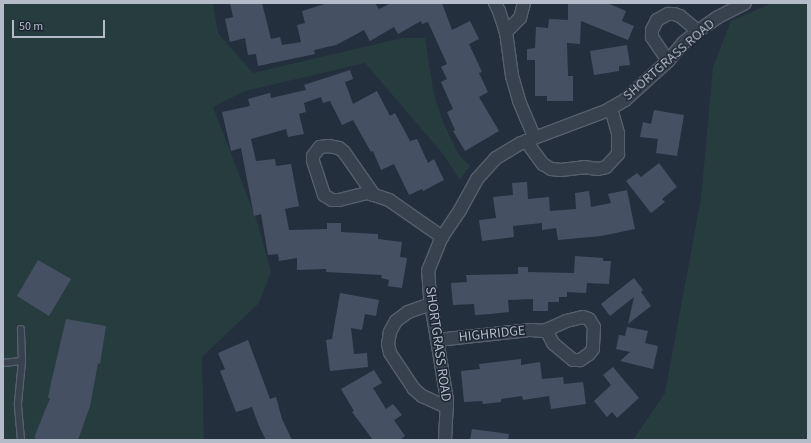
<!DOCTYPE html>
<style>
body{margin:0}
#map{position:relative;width:811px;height:443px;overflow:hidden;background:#242f3e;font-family:"Source Sans 3",sans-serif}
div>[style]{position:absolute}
.green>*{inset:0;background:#263c3f}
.building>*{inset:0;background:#455162}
.roads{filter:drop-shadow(1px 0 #565f6c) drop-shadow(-1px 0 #565f6c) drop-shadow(0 1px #565f6c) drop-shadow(0 -1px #565f6c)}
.service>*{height:6px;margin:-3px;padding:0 3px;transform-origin:3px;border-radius:3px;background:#38414e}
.minor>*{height:12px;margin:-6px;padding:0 6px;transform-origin:6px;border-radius:6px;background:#38414e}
span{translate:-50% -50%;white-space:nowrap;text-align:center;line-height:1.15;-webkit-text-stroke:3px #1d2633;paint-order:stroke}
.street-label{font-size:14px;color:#b4bcc9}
.frame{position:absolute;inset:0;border:4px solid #b4bcc9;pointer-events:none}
.scale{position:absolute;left:12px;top:20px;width:93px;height:18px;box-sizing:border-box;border:2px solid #b4bcc9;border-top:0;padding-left:5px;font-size:12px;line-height:14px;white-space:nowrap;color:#b4bcc9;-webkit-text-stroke:3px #1d2633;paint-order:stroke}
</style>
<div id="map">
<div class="green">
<i style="clip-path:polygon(3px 3px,213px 3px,218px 33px,253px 73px,402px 38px,425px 38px,434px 95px,444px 124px,459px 155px,470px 166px,460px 180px,443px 154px,365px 63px,245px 91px,213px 107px,257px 221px,271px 272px,259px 303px,202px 357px,204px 440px,3px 440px)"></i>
<i style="clip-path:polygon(772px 3px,808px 3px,808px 440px,633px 440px,665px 393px,701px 198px,713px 67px,731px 21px)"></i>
</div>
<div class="building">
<i style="clip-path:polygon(230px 3px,262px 3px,271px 39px,280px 37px,282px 45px,301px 42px,297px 25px,305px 23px,302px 11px,328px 3px,375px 3px,379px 9px,391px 3px,442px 3px,452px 30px,470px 21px,479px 39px,469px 44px,482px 72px,479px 73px,488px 92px,479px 97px,499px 131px,465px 151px,453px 131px,455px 130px,447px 112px,453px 109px,441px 82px,447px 79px,441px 67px,447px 64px,428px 22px,422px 24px,421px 21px,398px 34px,394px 27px,370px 41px,364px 30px,336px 45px,314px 50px,315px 54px,258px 66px,256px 54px,248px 55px,245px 38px,230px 42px,225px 19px,233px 17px)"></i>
<i style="clip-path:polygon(568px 3px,607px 3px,626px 11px,622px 21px,634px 26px,628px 40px,581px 21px,580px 44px,567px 43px,568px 76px,573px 76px,573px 101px,547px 101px,547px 96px,535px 96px,535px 60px,527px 60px,527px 49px,535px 48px,536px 27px,548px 28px,549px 19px,568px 20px)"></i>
<i style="clip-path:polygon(627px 45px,630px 65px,619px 66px,619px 71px,594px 75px,590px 51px)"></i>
<i style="clip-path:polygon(350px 70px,353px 79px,345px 82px,353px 104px,377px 91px,390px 116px,395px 113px,410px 141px,417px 139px,428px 163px,434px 159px,444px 180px,423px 191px,422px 189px,409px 195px,394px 164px,381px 170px,373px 151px,371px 152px,353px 120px,342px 125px,330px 101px,323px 103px,321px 97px,304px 103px,306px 112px,299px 114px,304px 134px,288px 137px,286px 129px,251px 139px,256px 161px,275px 159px,276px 166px,291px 164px,299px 206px,285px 209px,289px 230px,327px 229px,327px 223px,341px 223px,341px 232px,378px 234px,378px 239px,402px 242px,400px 257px,407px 258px,402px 288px,388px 286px,389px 280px,381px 278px,382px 275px,326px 272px,326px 269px,297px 270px,297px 258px,279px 261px,278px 254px,268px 255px,261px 214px,254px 216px,241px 148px,231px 151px,222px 112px,250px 106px,248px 99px,270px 93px,271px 98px,306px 90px,304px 85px)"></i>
<i style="clip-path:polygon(654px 110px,684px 115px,677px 156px,656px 153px,658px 139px,640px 137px,643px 122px,651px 124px)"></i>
<i style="clip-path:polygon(659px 163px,677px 187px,662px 199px,665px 202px,651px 213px,626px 181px,637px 173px,641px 177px)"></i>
<i style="clip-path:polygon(527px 182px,528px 199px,549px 197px,550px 211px,576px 209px,575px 193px,589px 191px,591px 207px,611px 203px,608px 194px,627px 190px,635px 229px,601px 236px,558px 240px,556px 228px,542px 230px,542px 223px,513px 226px,514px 237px,482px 241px,479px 220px,496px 218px,493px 197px,513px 195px,512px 183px)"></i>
<i style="clip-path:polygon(575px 256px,603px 258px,603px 261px,611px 261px,609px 284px,587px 283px,586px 293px,567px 292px,567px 297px,559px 297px,559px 302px,548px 302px,548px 311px,533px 311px,533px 299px,508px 300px,509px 312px,490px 314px,475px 315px,474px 304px,453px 305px,451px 283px,467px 282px,466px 275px,518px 274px,518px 267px,528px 267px,528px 272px,574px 273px)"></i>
<i style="clip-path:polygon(38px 260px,71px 279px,49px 316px,17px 296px)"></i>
<i style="clip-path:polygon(634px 278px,643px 290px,641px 292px,651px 306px,628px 324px,634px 297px,610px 316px,601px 304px)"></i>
<i style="clip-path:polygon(340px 293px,379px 300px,376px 316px,365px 314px,362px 330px,351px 328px,354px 354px,367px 353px,368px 367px,330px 371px,326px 340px,332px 339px)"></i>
<i style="clip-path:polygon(66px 319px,106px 326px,100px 364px,98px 363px,90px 406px,78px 440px,40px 440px,34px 438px,50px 398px,48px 398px,51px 383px)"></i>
<i style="clip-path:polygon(627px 327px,648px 331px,645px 343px,658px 346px,653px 369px,620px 361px,630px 352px,616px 349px,619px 335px,625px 336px)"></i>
<i style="clip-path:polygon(248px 340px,270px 399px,276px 397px,282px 419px,292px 440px,266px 440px,259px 426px,252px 407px,236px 412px,220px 371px,225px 369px,218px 353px)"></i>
<i style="clip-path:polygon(521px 359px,521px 365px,540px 362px,542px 379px,563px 377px,564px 384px,583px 382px,586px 404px,551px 409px,549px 396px,523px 400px,522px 396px,501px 399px,501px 402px,483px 404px,482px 401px,464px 402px,461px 371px,480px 369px,479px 364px)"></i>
<i style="clip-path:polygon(613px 367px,639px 398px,617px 418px,612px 412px,607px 417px,594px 401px,611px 385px,603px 375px)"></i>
<i style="clip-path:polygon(374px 370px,382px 383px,373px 388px,386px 409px,393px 404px,402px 415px,394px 420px,405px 436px,400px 440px,373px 440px,352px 412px,354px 411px,341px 389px)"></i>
<i style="clip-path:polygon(472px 429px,509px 434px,508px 440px,470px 440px)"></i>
</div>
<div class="roads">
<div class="service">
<i style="left:3px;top:363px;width:19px;rotate:-6deg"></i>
<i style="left:21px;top:440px;width:37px;rotate:-95deg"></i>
<i style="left:18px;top:403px;width:42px;rotate:-84.6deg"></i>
<i style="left:22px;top:361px;width:32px;rotate:-92deg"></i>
</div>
<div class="minor">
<i style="left:495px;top:3px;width:9px;rotate:63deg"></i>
<i style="left:499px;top:11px;width:22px;rotate:72deg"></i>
<i style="left:506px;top:32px;width:44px;rotate:82.2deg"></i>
<i style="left:512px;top:76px;width:26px;rotate:74deg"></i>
<i style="left:519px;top:101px;width:39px;rotate:67deg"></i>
<i style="left:506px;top:32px;width:20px;rotate:-45deg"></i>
<i style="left:520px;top:18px;width:16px;rotate:-75deg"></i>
<i style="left:668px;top:61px;width:29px;rotate:-124deg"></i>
<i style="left:652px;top:37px;width:7px;rotate:-90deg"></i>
<i style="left:652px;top:30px;width:11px;rotate:-63deg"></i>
<i style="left:657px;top:20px;width:13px;rotate:-29deg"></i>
<i style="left:668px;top:14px;width:6px"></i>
<i style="left:674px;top:14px;width:6px;rotate:18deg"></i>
<i style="left:680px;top:16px;width:23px;rotate:40deg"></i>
<i style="left:526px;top:141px;width:29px;rotate:54deg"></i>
<i style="left:543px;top:164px;width:9px;rotate:32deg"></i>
<i style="left:551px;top:169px;width:10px;rotate:6deg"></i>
<i style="left:561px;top:170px;width:23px;rotate:-7deg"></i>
<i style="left:584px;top:167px;width:14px;rotate:8deg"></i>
<i style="left:598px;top:169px;width:8px;rotate:-14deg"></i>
<i style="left:606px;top:167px;width:18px;rotate:-47deg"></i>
<i style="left:618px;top:154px;width:21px;rotate:-90deg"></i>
<i style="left:618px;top:133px;width:26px;rotate:-106deg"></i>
<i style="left:374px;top:195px;width:52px;rotate:-124.9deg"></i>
<i style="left:344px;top:152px;width:6px;rotate:-141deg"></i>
<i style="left:339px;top:148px;width:10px;rotate:-169deg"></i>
<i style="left:329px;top:146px;width:9px;rotate:174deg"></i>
<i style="left:320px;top:147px;width:11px;rotate:128deg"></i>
<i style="left:313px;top:156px;width:5px;rotate:90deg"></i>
<i style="left:313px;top:161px;width:36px;rotate:72deg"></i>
<i style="left:324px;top:195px;width:9px;rotate:32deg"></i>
<i style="left:332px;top:200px;width:7px"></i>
<i style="left:339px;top:200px;width:29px;rotate:-14deg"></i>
<i style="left:367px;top:193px;width:7px;rotate:16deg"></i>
<i style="left:374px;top:195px;width:16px;rotate:18deg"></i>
<i style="left:389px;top:200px;width:65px;rotate:34.9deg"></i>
<i style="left:431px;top:304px;width:24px;rotate:161deg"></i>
<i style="left:408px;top:312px;width:15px;rotate:143deg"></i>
<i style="left:396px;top:321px;width:13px;rotate:119deg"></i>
<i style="left:390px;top:332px;width:12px;rotate:99deg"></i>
<i style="left:388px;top:344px;width:9px;rotate:77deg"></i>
<i style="left:390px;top:353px;width:43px;rotate:56.3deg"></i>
<i style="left:414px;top:389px;width:11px;rotate:41deg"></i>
<i style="left:422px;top:396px;width:27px;rotate:24deg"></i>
<i style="left:437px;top:340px;width:95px;rotate:-6.1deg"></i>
<i style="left:531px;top:330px;width:13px;rotate:4deg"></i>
<i style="left:544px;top:331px;width:24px;rotate:-24deg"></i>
<i style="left:566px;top:321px;width:17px;rotate:-13deg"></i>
<i style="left:583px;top:317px;width:6px;rotate:18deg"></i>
<i style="left:589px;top:319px;width:9px;rotate:58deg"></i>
<i style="left:594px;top:327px;width:22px;rotate:93deg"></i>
<i style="left:593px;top:349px;width:6px;rotate:129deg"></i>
<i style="left:589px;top:354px;width:11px;rotate:146deg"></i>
<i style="left:580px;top:360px;width:7px;rotate:180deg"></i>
<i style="left:573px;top:360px;width:26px;rotate:-140deg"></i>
<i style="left:553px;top:343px;width:15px;rotate:-118deg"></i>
<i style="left:445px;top:440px;width:40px;rotate:-87.1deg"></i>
<i style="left:447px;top:400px;width:104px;rotate:-99.4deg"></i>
<i style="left:430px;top:297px;width:26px;rotate:-94deg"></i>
<i style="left:428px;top:271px;width:37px;rotate:-68deg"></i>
<i style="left:442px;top:237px;width:32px;rotate:-56deg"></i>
<i style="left:460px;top:210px;width:35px;rotate:-61deg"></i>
<i style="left:477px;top:179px;width:28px;rotate:-48deg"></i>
<i style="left:496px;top:158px;width:29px;rotate:-31deg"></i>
<i style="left:521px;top:143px;width:91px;rotate:-20.6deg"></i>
<i style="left:606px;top:111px;width:22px;rotate:-30deg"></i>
<i style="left:625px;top:100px;width:58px;rotate:-42.2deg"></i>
<i style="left:668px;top:61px;width:23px;rotate:-50deg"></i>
<i style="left:683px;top:43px;width:19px;rotate:-39deg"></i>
<i style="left:698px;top:31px;width:24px;rotate:-35deg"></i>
<i style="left:718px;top:17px;width:30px;rotate:-27deg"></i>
</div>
</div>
<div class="street-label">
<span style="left:669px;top:60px;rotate:-41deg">SHORTGRASS ROAD</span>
<span style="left:492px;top:334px;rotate:-6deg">HIGHRIDGE</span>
<span style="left:438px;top:344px;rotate:82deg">SHORTGRASS ROAD</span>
</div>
<div class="frame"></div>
<div class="scale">50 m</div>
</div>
